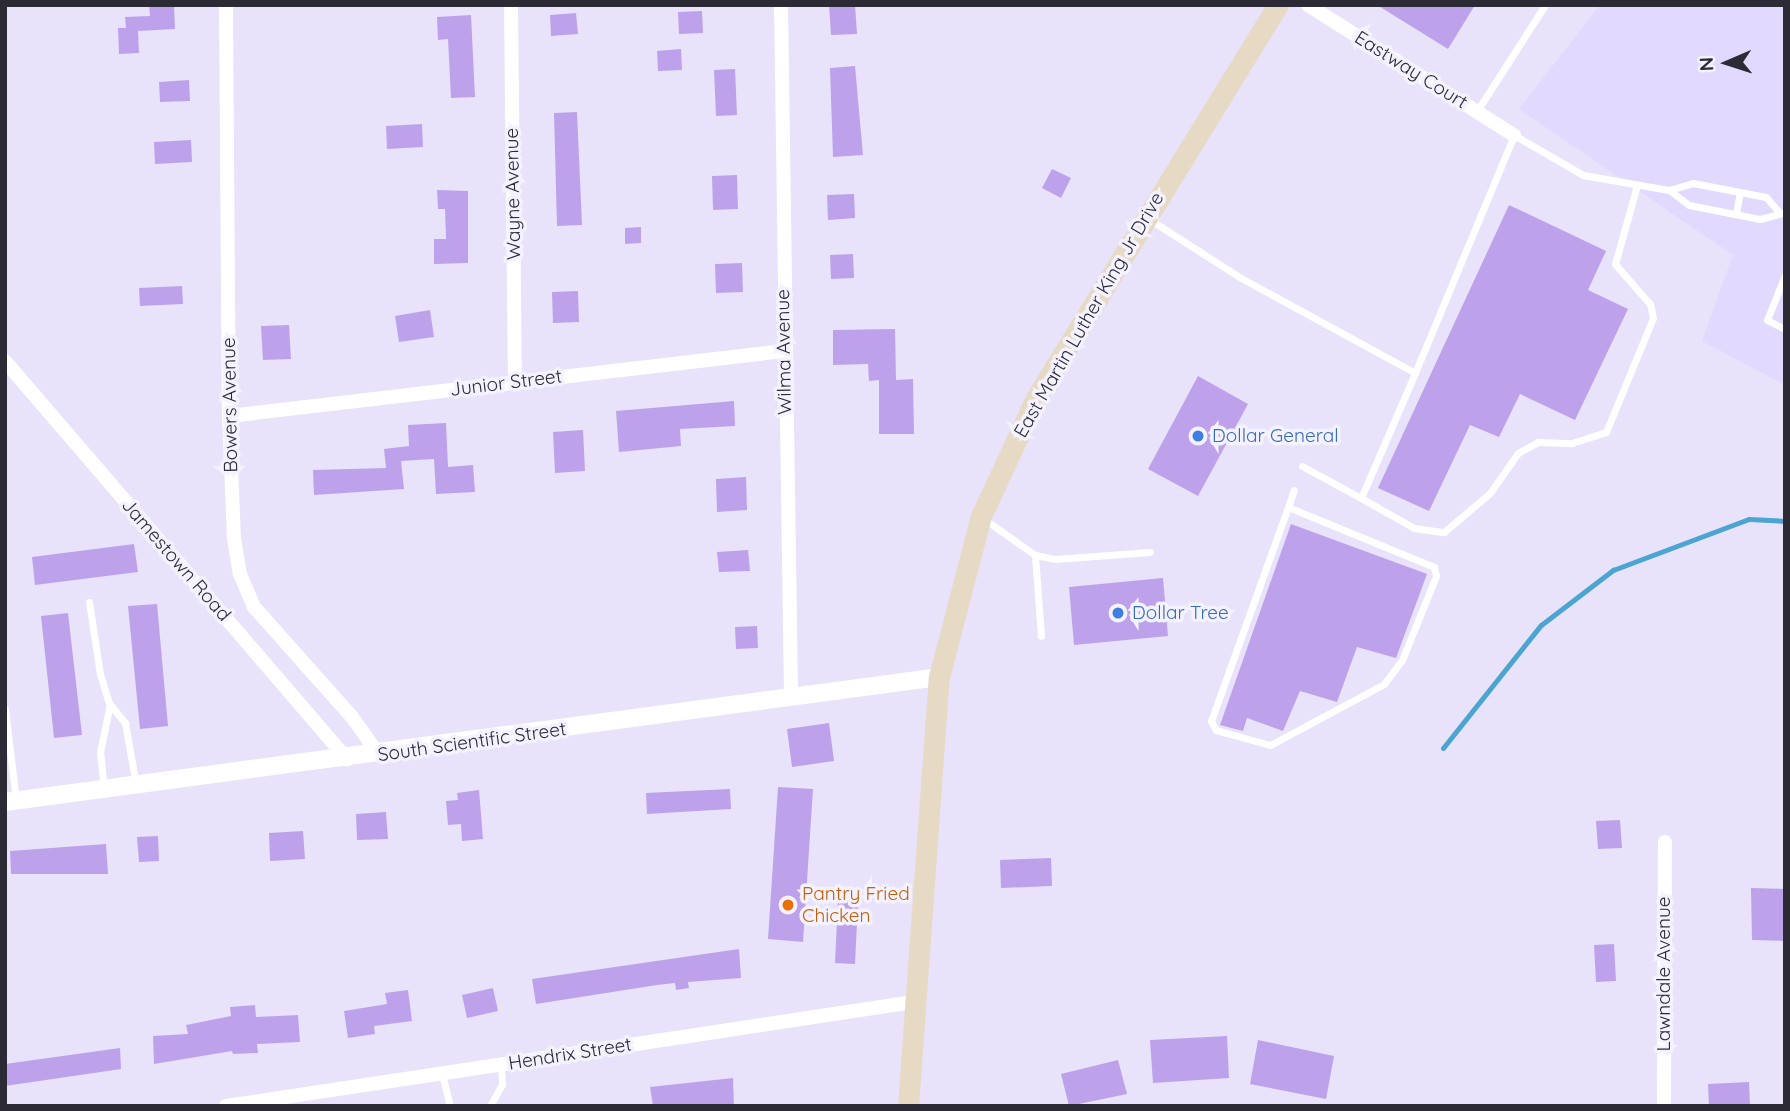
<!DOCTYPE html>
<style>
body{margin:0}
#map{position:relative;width:1790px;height:1111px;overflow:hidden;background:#e8e3fa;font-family:Quicksand,sans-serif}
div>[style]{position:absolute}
.built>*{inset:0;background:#e1d9fe}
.stream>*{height:5px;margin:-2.5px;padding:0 2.5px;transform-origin:2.5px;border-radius:2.5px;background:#4ca4d0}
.building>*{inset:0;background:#bda2eb}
.service>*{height:7px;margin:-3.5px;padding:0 3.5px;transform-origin:3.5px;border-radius:3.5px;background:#fff}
.minor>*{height:14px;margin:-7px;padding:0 7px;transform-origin:7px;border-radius:7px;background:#fff}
.tertiary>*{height:18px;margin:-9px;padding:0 9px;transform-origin:9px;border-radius:9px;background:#fff}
.secondary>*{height:21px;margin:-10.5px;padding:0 10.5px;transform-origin:10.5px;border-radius:10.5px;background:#e6dac4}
.dots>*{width:19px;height:19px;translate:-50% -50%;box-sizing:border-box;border:4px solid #f4f2fe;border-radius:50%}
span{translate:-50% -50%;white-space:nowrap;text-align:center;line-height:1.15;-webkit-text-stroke:7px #f4f2fe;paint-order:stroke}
.street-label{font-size:19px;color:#2c2a35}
.shop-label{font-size:19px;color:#366cbe}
.left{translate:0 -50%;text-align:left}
.food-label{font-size:19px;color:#c56008}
.frame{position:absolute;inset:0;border:7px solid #2c2a35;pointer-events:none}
.north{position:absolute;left:1692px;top:28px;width:70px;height:70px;-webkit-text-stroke:5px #f4f2fe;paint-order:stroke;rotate:267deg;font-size:19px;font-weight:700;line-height:28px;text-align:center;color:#2c2a35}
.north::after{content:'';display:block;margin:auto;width:24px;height:32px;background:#2c2a35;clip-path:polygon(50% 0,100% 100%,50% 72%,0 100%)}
</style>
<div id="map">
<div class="built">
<i style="clip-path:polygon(1600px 5px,1785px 5px,1785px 385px,1702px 341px,1733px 255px,1519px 109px)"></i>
</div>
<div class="stream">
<i style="left:1443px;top:748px;width:157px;rotate:-51.5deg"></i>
<i style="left:1541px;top:625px;width:91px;rotate:-37.4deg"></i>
<i style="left:1613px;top:570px;width:145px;rotate:-20.6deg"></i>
<i style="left:1749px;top:519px;width:36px;rotate:3deg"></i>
</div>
<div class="building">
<i style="clip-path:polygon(149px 5px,174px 5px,175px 29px,138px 31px,139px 53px,119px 54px,118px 28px,126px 28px,125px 17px,150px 16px)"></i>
<i style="clip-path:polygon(829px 5px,855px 5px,857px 34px,831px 35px)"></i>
<i style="clip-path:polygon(1377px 5px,1475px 5px,1448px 49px)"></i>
<i style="clip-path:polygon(702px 11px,703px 33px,679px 34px,678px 12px)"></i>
<i style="clip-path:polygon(576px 13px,578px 34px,551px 36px,550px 15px)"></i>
<i style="clip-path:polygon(471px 15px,475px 97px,451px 98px,448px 39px,438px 40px,437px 17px)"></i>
<i style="clip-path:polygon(681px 49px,682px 70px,658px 71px,657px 51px)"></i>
<i style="clip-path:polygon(855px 66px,863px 155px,833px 157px,830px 68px)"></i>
<i style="clip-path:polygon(735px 69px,737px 115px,716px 116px,714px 70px)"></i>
<i style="clip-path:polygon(189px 80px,190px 101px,160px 102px,159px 82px)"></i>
<i style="clip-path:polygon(577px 112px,582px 225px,557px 226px,554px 113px)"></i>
<i style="clip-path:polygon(422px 124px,423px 147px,387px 149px,386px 126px)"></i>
<i style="clip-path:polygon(191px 140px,192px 162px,155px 164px,154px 142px)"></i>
<i style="clip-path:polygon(1052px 169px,1071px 178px,1061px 198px,1042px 188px)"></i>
<i style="clip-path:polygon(737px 175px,738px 209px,713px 210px,712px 176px)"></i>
<i style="clip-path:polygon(437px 190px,468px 191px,468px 263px,434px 264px,434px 239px,446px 239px,445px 209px,438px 209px)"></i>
<i style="clip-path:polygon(854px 194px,855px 218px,828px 220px,827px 195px)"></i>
<i style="clip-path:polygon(1509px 205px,1606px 251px,1588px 290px,1628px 309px,1575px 420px,1520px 394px,1499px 437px,1470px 425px,1429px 511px,1378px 488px)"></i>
<i style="clip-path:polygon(641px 227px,641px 243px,625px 244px,625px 228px)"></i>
<i style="clip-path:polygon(853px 254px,854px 278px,831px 279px,830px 255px)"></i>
<i style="clip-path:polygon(742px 263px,743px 292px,716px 293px,715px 264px)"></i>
<i style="clip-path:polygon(182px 286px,183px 304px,140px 306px,139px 288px)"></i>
<i style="clip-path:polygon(578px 291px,579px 322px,553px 323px,552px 292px)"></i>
<i style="clip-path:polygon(430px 310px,434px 337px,399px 342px,395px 316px)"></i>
<i style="clip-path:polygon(289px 325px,291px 359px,263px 360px,261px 326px)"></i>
<i style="clip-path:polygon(895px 329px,896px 380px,913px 379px,914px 434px,879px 434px,879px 380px,869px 381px,868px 364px,833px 365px,833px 330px)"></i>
<i style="clip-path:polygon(1198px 376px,1248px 404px,1198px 496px,1148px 469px)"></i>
<i style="clip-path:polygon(734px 401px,735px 426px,680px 429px,681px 446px,619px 452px,616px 411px)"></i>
<i style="clip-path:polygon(446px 423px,448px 467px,473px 465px,475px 492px,436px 494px,434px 459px,401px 461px,404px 489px,314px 495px,313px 470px,386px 468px,384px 449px,409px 446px,408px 425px)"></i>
<i style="clip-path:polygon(583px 430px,585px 471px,555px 473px,553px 432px)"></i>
<i style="clip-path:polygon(746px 477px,747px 510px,717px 512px,716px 479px)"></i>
<i style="clip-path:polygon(1291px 524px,1427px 574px,1396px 658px,1357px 647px,1337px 702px,1300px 691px,1283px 731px,1247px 718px,1243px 731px,1220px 725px)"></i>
<i style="clip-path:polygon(134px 544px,138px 572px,35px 585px,32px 557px)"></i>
<i style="clip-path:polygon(748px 550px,750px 571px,719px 572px,717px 552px)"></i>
<i style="clip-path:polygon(1163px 578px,1168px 636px,1074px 645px,1069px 587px)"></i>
<i style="clip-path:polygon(157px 604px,168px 726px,140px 729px,128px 606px)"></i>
<i style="clip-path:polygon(68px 613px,82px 735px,54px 738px,41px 616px)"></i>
<i style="clip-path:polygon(757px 626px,758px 648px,736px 649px,735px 627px)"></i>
<i style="clip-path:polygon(829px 723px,834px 761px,792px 767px,787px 729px)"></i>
<i style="clip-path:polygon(778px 787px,813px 789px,803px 942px,768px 939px)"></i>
<i style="clip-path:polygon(730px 789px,731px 809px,647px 814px,646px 793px)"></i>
<i style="clip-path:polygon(479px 790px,483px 839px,462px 841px,461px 824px,448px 825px,446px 801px,458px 800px,457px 793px)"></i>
<i style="clip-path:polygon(386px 812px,388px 839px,357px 840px,356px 814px)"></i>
<i style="clip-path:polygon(1620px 820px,1622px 848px,1598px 849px,1596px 821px)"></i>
<i style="clip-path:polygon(303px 831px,305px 859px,270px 861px,269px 833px)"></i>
<i style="clip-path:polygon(158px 836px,159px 861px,139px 862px,137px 837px)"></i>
<i style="clip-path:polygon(106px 844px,108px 874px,11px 874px,10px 851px)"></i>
<i style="clip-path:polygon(1051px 858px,1052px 886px,1001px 888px,1000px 860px)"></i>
<i style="clip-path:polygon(1751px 888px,1785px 889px,1785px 941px,1752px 940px)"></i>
<i style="clip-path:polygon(838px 900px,858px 901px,855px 964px,835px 963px)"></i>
<i style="clip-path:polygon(1614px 944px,1616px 981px,1596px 982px,1594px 945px)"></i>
<i style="clip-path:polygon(739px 949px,741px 978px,688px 982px,689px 988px,676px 990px,675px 983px,657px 985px,536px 1004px,532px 979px)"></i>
<i style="clip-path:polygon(493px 988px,498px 1011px,467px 1018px,462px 995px)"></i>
<i style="clip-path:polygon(408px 990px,412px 1021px,374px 1026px,375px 1034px,348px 1038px,344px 1011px,387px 1004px,385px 993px)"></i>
<i style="clip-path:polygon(255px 1005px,256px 1017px,298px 1015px,300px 1042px,257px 1044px,258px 1053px,233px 1054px,232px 1051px,154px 1064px,153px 1036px,188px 1034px,186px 1025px,231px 1016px,230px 1007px)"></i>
<i style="clip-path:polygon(1227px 1036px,1229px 1078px,1153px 1083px,1150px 1040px)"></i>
<i style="clip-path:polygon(1258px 1040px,1334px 1056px,1326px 1099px,1250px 1084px)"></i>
<i style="clip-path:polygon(120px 1048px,121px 1069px,5px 1086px,5px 1064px)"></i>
<i style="clip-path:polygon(1118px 1060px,1127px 1094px,1069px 1106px,1061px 1074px)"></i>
<i style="clip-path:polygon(733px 1078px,734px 1106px,653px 1106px,650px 1087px)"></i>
<i style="clip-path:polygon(1749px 1082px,1750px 1106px,1709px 1106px,1708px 1084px)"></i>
</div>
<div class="service">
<i style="left:1477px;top:111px;width:126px;rotate:-57.3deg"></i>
<i style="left:1669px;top:190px;width:25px;rotate:37deg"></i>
<i style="left:1689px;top:205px;width:72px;rotate:11.2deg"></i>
<i style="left:1760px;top:219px;width:24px;rotate:-15deg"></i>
<i style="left:1736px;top:214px;width:22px;rotate:-80deg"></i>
<i style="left:1149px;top:219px;width:109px;rotate:32.7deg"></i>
<i style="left:1241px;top:278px;width:198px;rotate:28.6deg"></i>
<i style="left:1415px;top:373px;width:258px;rotate:-67.4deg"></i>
<i style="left:1514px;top:135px;width:80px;rotate:30.1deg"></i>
<i style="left:1583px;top:175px;width:87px;rotate:9.9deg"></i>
<i style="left:1669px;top:190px;width:25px;rotate:-16deg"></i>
<i style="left:1693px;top:183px;width:74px;rotate:10.9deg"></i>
<i style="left:1766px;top:197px;width:21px;rotate:49deg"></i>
<i style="left:1785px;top:275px;width:48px;rotate:111.8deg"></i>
<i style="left:1767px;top:320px;width:20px;rotate:27deg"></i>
<i style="left:1415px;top:373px;width:136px;rotate:113.4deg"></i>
<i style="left:1361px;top:498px;width:61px;rotate:29.5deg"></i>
<i style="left:1414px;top:528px;width:30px;rotate:8deg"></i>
<i style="left:1444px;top:532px;width:60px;rotate:-40.3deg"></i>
<i style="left:1490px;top:493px;width:49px;rotate:-55deg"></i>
<i style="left:1518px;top:453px;width:23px;rotate:-29deg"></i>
<i style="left:1538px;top:442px;width:34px;rotate:2deg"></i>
<i style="left:1572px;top:443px;width:36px;rotate:-18deg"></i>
<i style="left:1606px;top:432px;width:123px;rotate:-67.6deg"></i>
<i style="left:1653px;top:318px;width:14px;rotate:-102deg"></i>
<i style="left:1650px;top:304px;width:53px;rotate:-131.2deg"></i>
<i style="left:1615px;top:264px;width:82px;rotate:-74.4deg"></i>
<i style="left:1302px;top:466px;width:67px;rotate:28.5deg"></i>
<i style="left:1288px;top:507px;width:158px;rotate:22.3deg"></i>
<i style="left:1434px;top:567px;width:9px;rotate:77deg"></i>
<i style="left:1436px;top:576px;width:91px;rotate:112deg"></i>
<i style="left:1402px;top:660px;width:30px;rotate:127deg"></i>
<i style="left:1384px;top:684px;width:129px;rotate:151.8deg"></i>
<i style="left:1270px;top:745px;width:56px;rotate:-164.5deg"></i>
<i style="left:1216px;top:730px;width:10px;rotate:-119deg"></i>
<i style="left:1211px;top:721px;width:227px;rotate:-70.2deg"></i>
<i style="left:1288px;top:507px;width:18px;rotate:-71deg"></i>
<i style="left:984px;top:519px;width:62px;rotate:35.2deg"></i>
<i style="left:1035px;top:555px;width:81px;rotate:85.8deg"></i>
<i style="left:1035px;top:555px;width:20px;rotate:11deg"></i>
<i style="left:1055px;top:559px;width:95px;rotate:-4.2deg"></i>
<i style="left:89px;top:602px;width:73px;rotate:81.3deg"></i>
<i style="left:100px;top:674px;width:30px;rotate:73deg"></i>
<i style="left:109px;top:703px;width:26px;rotate:51deg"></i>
<i style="left:125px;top:723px;width:63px;rotate:79.9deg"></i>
<i style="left:5px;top:709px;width:92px;rotate:83.1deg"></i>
<i style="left:104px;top:789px;width:37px;rotate:-96deg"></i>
<i style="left:100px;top:752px;width:49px;rotate:-78.2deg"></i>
<i style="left:442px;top:1074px;width:33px;rotate:76deg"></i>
<i style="left:490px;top:1106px;width:25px;rotate:-61deg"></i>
<i style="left:502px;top:1084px;width:19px;rotate:-93deg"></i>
</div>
<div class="minor">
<i style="left:226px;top:5px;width:411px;rotate:89.6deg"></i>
<i style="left:229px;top:416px;width:122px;rotate:87.7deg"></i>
<i style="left:234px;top:538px;width:36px;rotate:81deg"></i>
<i style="left:240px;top:574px;width:36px;rotate:67deg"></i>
<i style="left:254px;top:607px;width:147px;rotate:48.3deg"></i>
<i style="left:352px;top:717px;width:47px;rotate:54.6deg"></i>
<i style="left:511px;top:5px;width:377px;rotate:89.4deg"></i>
<i style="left:781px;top:5px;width:693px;rotate:89.17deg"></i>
<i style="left:1308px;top:5px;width:244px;rotate:32.3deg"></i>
<i style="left:5px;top:361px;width:525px;rotate:49.33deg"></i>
<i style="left:229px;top:416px;width:559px;rotate:-6.68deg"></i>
<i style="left:226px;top:1106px;width:696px;rotate:-8.6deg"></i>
<i style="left:1664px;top:1106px;width:264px;rotate:-89.8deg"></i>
</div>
<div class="tertiary">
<i style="left:5px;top:802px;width:942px;rotate:-7.62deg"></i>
</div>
<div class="secondary">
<i style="left:908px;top:1106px;width:430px;rotate:-85.9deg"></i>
<i style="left:939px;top:677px;width:166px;rotate:-75.4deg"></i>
<i style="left:981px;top:516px;width:130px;rotate:-65deg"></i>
<i style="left:1036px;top:398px;width:462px;rotate:-58.4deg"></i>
</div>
<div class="dots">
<i style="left:1198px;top:436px;background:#3f7fe0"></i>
<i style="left:1118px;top:613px;background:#3f7fe0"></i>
<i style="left:788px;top:905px;background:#e8710a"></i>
</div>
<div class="street-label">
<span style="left:1411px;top:70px;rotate:32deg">Eastway Court</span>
<span style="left:513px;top:194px;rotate:-91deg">Wayne Avenue</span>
<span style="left:1089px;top:315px;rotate:-60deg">East Martin Luther King Jr Drive</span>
<span style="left:784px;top:352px;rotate:-91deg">Wilma Avenue</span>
<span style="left:506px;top:383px;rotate:-7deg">Junior Street</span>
<span style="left:230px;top:405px;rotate:-91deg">Bowers Avenue</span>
<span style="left:176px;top:560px;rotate:49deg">Jamestown Road</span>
<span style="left:472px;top:742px;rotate:-8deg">South Scientific Street</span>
<span style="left:1664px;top:974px;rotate:-90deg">Lawndale Avenue</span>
<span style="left:570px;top:1054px;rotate:-9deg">Hendrix Street</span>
</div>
<div class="shop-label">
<span class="left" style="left:1212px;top:436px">Dollar General</span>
<span class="left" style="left:1132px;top:613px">Dollar Tree</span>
</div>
<div class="food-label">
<span class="left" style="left:802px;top:905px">Pantry Fried<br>Chicken</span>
</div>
<div class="frame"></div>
<div class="north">N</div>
</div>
